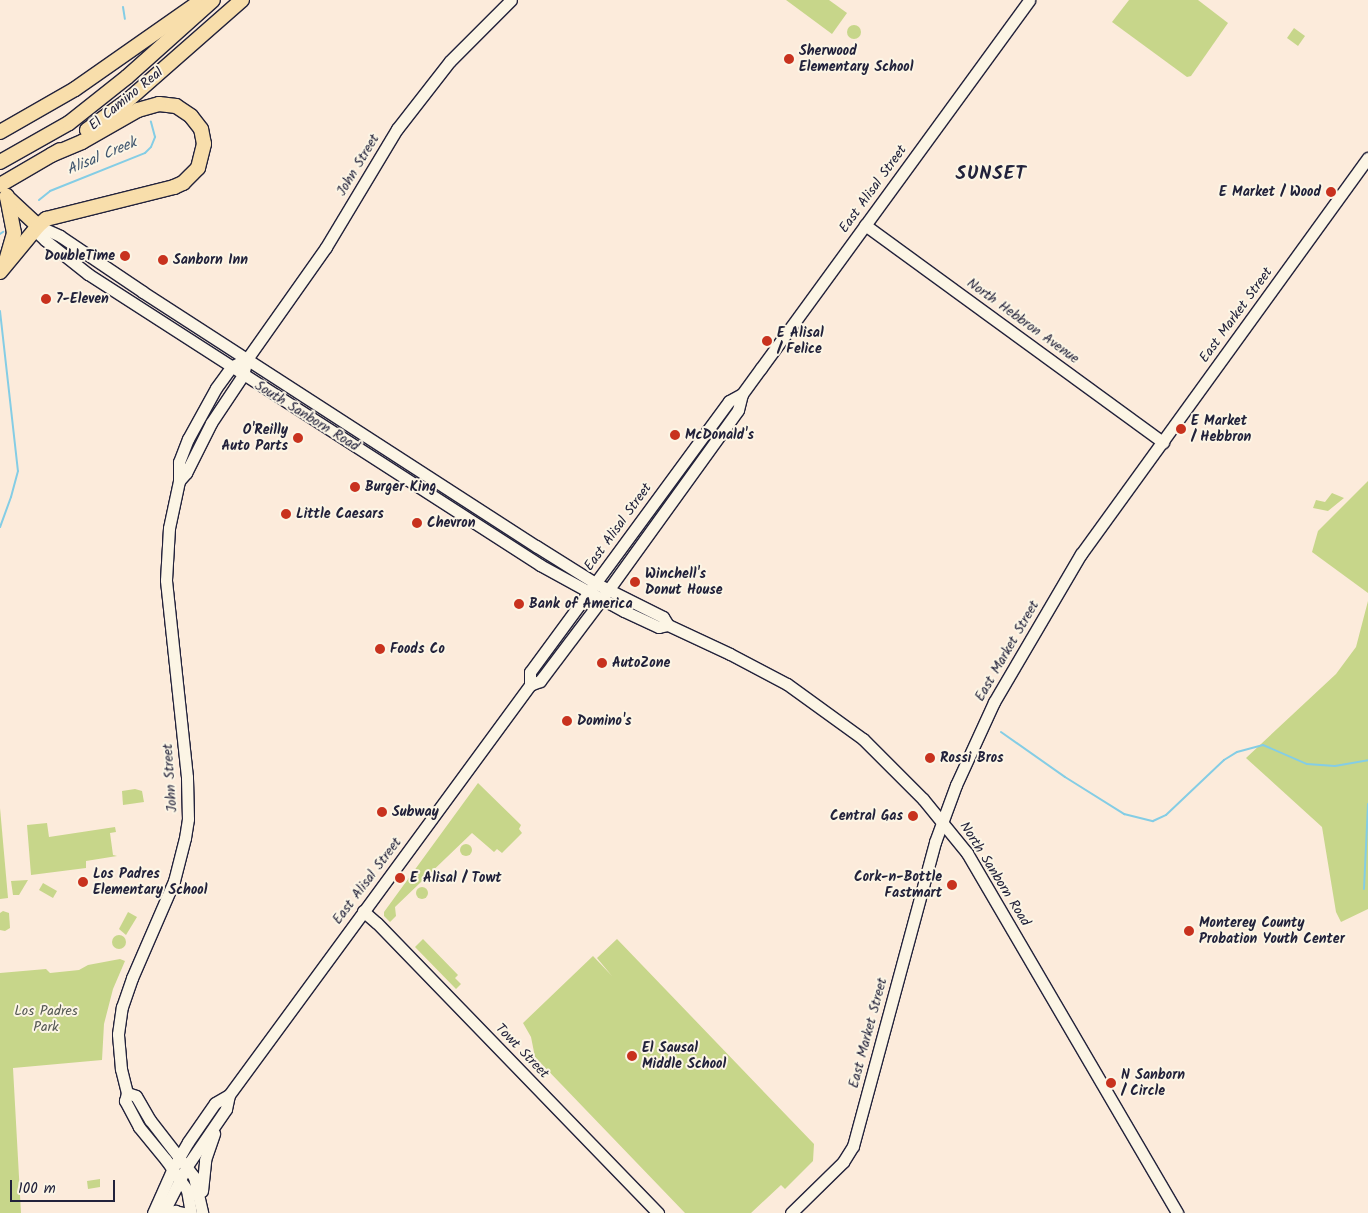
<!DOCTYPE html>
<style>
body{margin:0}
#map{position:relative;width:1368px;height:1213px;overflow:hidden;background:#fcebdb;font-family:Kalam,sans-serif}
div>[style]{position:absolute}
.green>*{inset:0;background:#c7d68a}
.round{border-radius:50%}
.stream>*{height:2px;margin:-1px;padding:0 1px;transform-origin:1px;border-radius:1px;background:#84cde5}
.roads{filter:drop-shadow(1px 0 #22223b) drop-shadow(-1px 0 #22223b) drop-shadow(0 1px #22223b) drop-shadow(0 -1px #22223b)}
.secondary>*{height:11px;margin:-5.5px;padding:0 5.5px;transform-origin:5.5px;border-radius:5.5px;background:#fcf5e5}
.highway>*{height:14px;margin:-7px;padding:0 7px;transform-origin:7px;border-radius:7px;background:#f8deab}
.dots>*{width:14px;height:14px;translate:-50% -50%;box-sizing:border-box;border:2px solid #fcf5e5;border-radius:50%}
span{translate:-50% -50%;white-space:nowrap;text-align:center;line-height:1.15;-webkit-text-stroke:4px #fcf5e5;paint-order:stroke}
.poi-label{font-size:14px;color:#22223b;font-weight:700}
.left{translate:0 -50%;text-align:left}
.right{translate:-100% -50%;text-align:right}
.street-label{font-size:14px;color:#22223b}
.park-label{font-size:14px;color:#545853}
.water-label{font-size:15px;color:#3f556e;font-style:italic}
.district-label{font-size:19px;color:#22223b;font-weight:700;letter-spacing:1px}
.scale{position:absolute;left:10px;top:1180px;width:105px;height:22px;box-sizing:border-box;border:2px solid #22223b;border-top:0;padding-left:6px;font-size:15px;line-height:18px;white-space:nowrap;color:#22223b;-webkit-text-stroke:4px #fcf5e5;paint-order:stroke}
</style>
<div id="map">
<div class="green">
<i style="clip-path:polygon(786px 0,829px 0,847px 13px,832px 34px)"></i>
<i style="clip-path:polygon(1129px 0,1198px 0,1228px 23px,1191px 76px,1187px 77px,1112px 22px)"></i>
<i class="round" style="left:847px;top:25px;width:14px;height:14px"></i>
<i style="clip-path:polygon(1294px 28px,1305px 36px,1298px 46px,1287px 38px)"></i>
<i style="clip-path:polygon(1368px 481px,1368px 593px,1312px 552px,1318px 531px)"></i>
<i style="clip-path:polygon(1332px 493px,1344px 498px,1328px 511px,1313px 508px,1316px 500px,1325px 502px)"></i>
<i style="clip-path:polygon(1368px 601px,1368px 909px,1341px 922px,1336px 912px,1322px 827px,1246px 758px,1336px 674px,1356px 647px)"></i>
<i style="clip-path:polygon(478px 783px,521px 825px,519px 829px,522px 833px,502px 853px,497px 849px,494px 852px,472px 833px,395px 907px,396px 916px,390px 922px,384px 916px,384px 912px)"></i>
<i style="clip-path:polygon(135px 789px,142px 791px,144px 802px,123px 805px,122px 791px)"></i>
<i style="clip-path:polygon(0 808px,8px 898px,0 899px)"></i>
<i style="clip-path:polygon(47px 823px,49px 837px,115px 827px,116px 832px,110px 833px,113px 855px,117px 856px,86px 861px,86px 868px,31px 875px,27px 825px)"></i>
<i class="round" style="left:460px;top:844px;width:12px;height:12px"></i>
<i style="clip-path:polygon(28px 880px,19px 895px,13px 895px,11px 881px)"></i>
<i style="clip-path:polygon(43px 883px,57px 891px,53px 898px,39px 890px)"></i>
<i class="round" style="left:416px;top:887px;width:12px;height:12px"></i>
<i style="clip-path:polygon(3px 911px,9px 913px,10px 928px,5px 931px,0 930px,0 913px)"></i>
<i style="clip-path:polygon(128px 912px,137px 917px,126px 935px,119px 929px)"></i>
<i class="round" style="left:112px;top:935px;width:14px;height:14px"></i>
<i style="clip-path:polygon(423px 939px,458px 975px,455px 978px,461px 984px,456px 989px,415px 947px)"></i>
<i style="clip-path:polygon(617px 939px,814px 1144px,813px 1161px,785px 1189px,781px 1185px,751px 1213px,685px 1213px,535px 1057px,531px 1037px,523px 1023px,593px 956px,612px 976px,597px 958px)"></i>
<i style="clip-path:polygon(120px 959px,125px 961px,113px 989px,104px 1024px,102px 1060px,13px 1068px,21px 1213px,0 1213px,0 973px,46px 969px,50px 973px,79px 970px,88px 965px)"></i>
<i style="clip-path:polygon(100px 1179px,100px 1187px,88px 1189px,87px 1181px)"></i>
</div>
<div class="stream">
<i style="left:123px;top:7px;width:12px;rotate:81deg"></i>
<i style="left:39px;top:200px;width:14px;rotate:-39deg"></i>
<i style="left:50px;top:191px;width:102px;rotate:-21.8deg"></i>
<i style="left:145px;top:153px;width:8px;rotate:-45deg"></i>
<i style="left:151px;top:147px;width:11px;rotate:-68deg"></i>
<i style="left:155px;top:137px;width:16px;rotate:-105deg"></i>
<i style="left:0;top:234px;width:4px;rotate:-34deg"></i>
<i style="left:0;top:311px;width:161px;rotate:83.6deg"></i>
<i style="left:18px;top:471px;width:27px;rotate:105deg"></i>
<i style="left:11px;top:497px;width:32px;rotate:110deg"></i>
<i style="left:1001px;top:732px;width:78px;rotate:35.1deg"></i>
<i style="left:1065px;top:777px;width:70px;rotate:32.1deg"></i>
<i style="left:1124px;top:814px;width:30px;rotate:14deg"></i>
<i style="left:1153px;top:821px;width:14px;rotate:-25deg"></i>
<i style="left:1166px;top:815px;width:80px;rotate:-43.5deg"></i>
<i style="left:1224px;top:760px;width:15px;rotate:-32deg"></i>
<i style="left:1237px;top:752px;width:27px;rotate:-15deg"></i>
<i style="left:1263px;top:745px;width:48px;rotate:23.4deg"></i>
<i style="left:1307px;top:764px;width:28px;rotate:4deg"></i>
<i style="left:1335px;top:766px;width:34px;rotate:-10deg"></i>
<i style="left:1364px;top:889px;width:85px;rotate:-87.3deg"></i>
</div>
<div class="roads">
<div class="secondary">
<i style="left:865px;top:225px;width:369px;rotate:36.1deg"></i>
<i style="left:38px;top:226px;width:24px;rotate:24deg"></i>
<i style="left:60px;top:236px;width:100px;rotate:34deg"></i>
<i style="left:143px;top:292px;width:468px;rotate:32.9deg"></i>
<i style="left:536px;top:546px;width:70px;rotate:32.1deg"></i>
<i style="left:595px;top:583px;width:76px;rotate:26.6deg"></i>
<i style="left:663px;top:617px;width:9px;rotate:58deg"></i>
<i style="left:668px;top:625px;width:68px;rotate:25.1deg"></i>
<i style="left:730px;top:654px;width:64px;rotate:27.8deg"></i>
<i style="left:787px;top:684px;width:94px;rotate:35.9deg"></i>
<i style="left:863px;top:739px;width:85px;rotate:45deg"></i>
<i style="left:923px;top:799px;width:70px;rotate:50.8deg"></i>
<i style="left:967px;top:853px;width:417px;rotate:59.7deg"></i>
<i style="left:38px;top:226px;width:9px;rotate:77deg"></i>
<i style="left:40px;top:235px;width:7px;rotate:45deg"></i>
<i style="left:45px;top:240px;width:55px;rotate:38.3deg"></i>
<i style="left:88px;top:274px;width:538px;rotate:32.77deg"></i>
<i style="left:540px;top:565px;width:96px;rotate:28.7deg"></i>
<i style="left:624px;top:611px;width:38px;rotate:25deg"></i>
<i style="left:659px;top:627px;width:9px;rotate:-13deg"></i>
<i style="left:179px;top:481px;width:11px;rotate:-49deg"></i>
<i style="left:186px;top:473px;width:56px;rotate:-63.4deg"></i>
<i style="left:211px;top:423px;width:58px;rotate:-56.3deg"></i>
<i style="left:243px;top:375px;width:16px;rotate:-76deg"></i>
<i style="left:247px;top:359px;width:137px;rotate:-54.8deg"></i>
<i style="left:326px;top:247px;width:138px;rotate:-59deg"></i>
<i style="left:397px;top:129px;width:86px;rotate:-52.1deg"></i>
<i style="left:450px;top:61px;width:86px;rotate:-45deg"></i>
<i style="left:530px;top:685px;width:13px;rotate:-90deg"></i>
<i style="left:530px;top:672px;width:336px;rotate:-53.7deg"></i>
<i style="left:729px;top:401px;width:15px;rotate:-28deg"></i>
<i style="left:742px;top:394px;width:32px;rotate:-54deg"></i>
<i style="left:761px;top:368px;width:455px;rotate:-53.9deg"></i>
<i style="left:363px;top:911px;width:18px;rotate:41deg"></i>
<i style="left:377px;top:923px;width:404px;rotate:45.9deg"></i>
<i style="left:127px;top:1093px;width:9px;rotate:18deg"></i>
<i style="left:136px;top:1096px;width:28px;rotate:60deg"></i>
<i style="left:150px;top:1120px;width:72px;rotate:52.3deg"></i>
<i style="left:194px;top:1177px;width:37px;rotate:77deg"></i>
<i style="left:202px;top:1191px;width:31px;rotate:-84deg"></i>
<i style="left:205px;top:1160px;width:28px;rotate:-71deg"></i>
<i style="left:153px;top:1213px;width:49px;rotate:-66deg"></i>
<i style="left:173px;top:1168px;width:30px;rotate:-60deg"></i>
<i style="left:188px;top:1142px;width:47px;rotate:-55.3deg"></i>
<i style="left:215px;top:1103px;width:16px;rotate:-30deg"></i>
<i style="left:163px;top:1213px;width:53px;rotate:-62.9deg"></i>
<i style="left:187px;top:1166px;width:69px;rotate:-55.6deg"></i>
<i style="left:226px;top:1109px;width:14px;rotate:-78deg"></i>
<i style="left:229px;top:1095px;width:509px;rotate:-53.72deg"></i>
<i style="left:530px;top:685px;width:11px;rotate:-22deg"></i>
<i style="left:540px;top:681px;width:101px;rotate:-53deg"></i>
<i style="left:601px;top:600px;width:234px;rotate:-54.2deg"></i>
<i style="left:738px;top:410px;width:16px;rotate:-76deg"></i>
<i style="left:172px;top:1213px;width:4px;rotate:-34deg"></i>
<i style="left:175px;top:1211px;width:9px;rotate:13deg"></i>
<i style="left:191px;top:1213px;width:23px;rotate:-100deg"></i>
<i style="left:187px;top:1190px;width:37px;rotate:-125deg"></i>
<i style="left:166px;top:1160px;width:43px;rotate:-129.3deg"></i>
<i style="left:139px;top:1127px;width:30px;rotate:-118deg"></i>
<i style="left:125px;top:1101px;width:8px;rotate:-76deg"></i>
<i style="left:127px;top:1093px;width:25px;rotate:-104deg"></i>
<i style="left:121px;top:1069px;width:35px;rotate:-95deg"></i>
<i style="left:118px;top:1034px;width:27px;rotate:-82deg"></i>
<i style="left:122px;top:1007px;width:31px;rotate:-71deg"></i>
<i style="left:132px;top:978px;width:106px;rotate:-66.6deg"></i>
<i style="left:174px;top:881px;width:44px;rotate:-75.7deg"></i>
<i style="left:185px;top:838px;width:19px;rotate:-81deg"></i>
<i style="left:188px;top:819px;width:42px;rotate:-91.4deg"></i>
<i style="left:187px;top:777px;width:198px;rotate:-96.1deg"></i>
<i style="left:166px;top:580px;width:52px;rotate:-86.7deg"></i>
<i style="left:169px;top:528px;width:48px;rotate:-78deg"></i>
<i style="left:179px;top:481px;width:19px;rotate:-90deg"></i>
<i style="left:179px;top:462px;width:25px;rotate:-69deg"></i>
<i style="left:188px;top:439px;width:58px;rotate:-61.2deg"></i>
<i style="left:216px;top:388px;width:26px;rotate:-54deg"></i>
<i style="left:231px;top:367px;width:18px;rotate:-27deg"></i>
<i style="left:791px;top:1213px;width:73px;rotate:-44.4deg"></i>
<i style="left:843px;top:1162px;width:19px;rotate:-58deg"></i>
<i style="left:853px;top:1146px;width:315px;rotate:-74.9deg"></i>
<i style="left:935px;top:842px;width:61px;rotate:-69.8deg"></i>
<i style="left:956px;top:785px;width:91px;rotate:-65.4deg"></i>
<i style="left:994px;top:702px;width:172px;rotate:-59.6deg"></i>
<i style="left:1081px;top:554px;width:489px;rotate:-54.1deg"></i>
</div>
<div class="highway">
<i style="left:87px;top:130px;width:49px;rotate:-35.9deg"></i>
<i style="left:127px;top:101px;width:153px;rotate:-41.3deg"></i>
<i style="left:0;top:132px;width:86px;rotate:-29.8deg"></i>
<i style="left:75px;top:89px;width:150px;rotate:-35deg"></i>
<i style="left:0;top:162px;width:79px;rotate:-29.5deg"></i>
<i style="left:69px;top:123px;width:74px;rotate:-38.4deg"></i>
<i style="left:127px;top:77px;width:115px;rotate:-41.8deg"></i>
<i style="left:0;top:185px;width:69px;rotate:-30.3deg"></i>
<i style="left:7px;top:197px;width:42px;rotate:43.1deg"></i>
<i style="left:6px;top:261px;width:29px;rotate:-74deg"></i>
<i style="left:14px;top:233px;width:38px;rotate:-101deg"></i>
<i style="left:0;top:272px;width:60px;rotate:-50.4deg"></i>
<i style="left:38px;top:226px;width:11px;rotate:-41deg"></i>
<i style="left:46px;top:219px;width:132px;rotate:-14deg"></i>
<i style="left:174px;top:187px;width:10px;rotate:-24deg"></i>
<i style="left:183px;top:183px;width:21px;rotate:-45deg"></i>
<i style="left:198px;top:168px;width:25px;rotate:-76deg"></i>
<i style="left:204px;top:144px;width:15px;rotate:-101deg"></i>
<i style="left:201px;top:129px;width:16px;rotate:-128deg"></i>
<i style="left:191px;top:116px;width:18px;rotate:-146deg"></i>
<i style="left:176px;top:106px;width:17px;rotate:-173deg"></i>
<i style="left:159px;top:104px;width:22px;rotate:164deg"></i>
<i style="left:138px;top:110px;width:64px;rotate:150.3deg"></i>
<i style="left:82px;top:142px;width:33px;rotate:157deg"></i>
</div>
</div>
<div class="dots">
<i style="left:789px;top:59px;background:#c8321e"></i>
<i style="left:1331px;top:192px;background:#c8321e"></i>
<i style="left:125px;top:256px;background:#c8321e"></i>
<i style="left:163px;top:260px;background:#c8321e"></i>
<i style="left:46px;top:299px;background:#c8321e"></i>
<i style="left:767px;top:341px;background:#c8321e"></i>
<i style="left:1181px;top:429px;background:#c8321e"></i>
<i style="left:675px;top:435px;background:#c8321e"></i>
<i style="left:298px;top:438px;background:#c8321e"></i>
<i style="left:355px;top:487px;background:#c8321e"></i>
<i style="left:286px;top:514px;background:#c8321e"></i>
<i style="left:417px;top:523px;background:#c8321e"></i>
<i style="left:635px;top:582px;background:#c8321e"></i>
<i style="left:519px;top:604px;background:#c8321e"></i>
<i style="left:380px;top:649px;background:#c8321e"></i>
<i style="left:602px;top:663px;background:#c8321e"></i>
<i style="left:567px;top:721px;background:#c8321e"></i>
<i style="left:930px;top:758px;background:#c8321e"></i>
<i style="left:382px;top:812px;background:#c8321e"></i>
<i style="left:913px;top:816px;background:#c8321e"></i>
<i style="left:400px;top:878px;background:#c8321e"></i>
<i style="left:83px;top:882px;background:#c8321e"></i>
<i style="left:952px;top:885px;background:#c8321e"></i>
<i style="left:1189px;top:931px;background:#c8321e"></i>
<i style="left:632px;top:1056px;background:#c8321e"></i>
<i style="left:1111px;top:1083px;background:#c8321e"></i>
</div>
<div class="poi-label">
<span class="left" style="left:799px;top:59px">Sherwood<br>Elementary School</span>
<span class="right" style="left:1321px;top:192px">E Market / Wood</span>
<span class="right" style="left:115px;top:256px">DoubleTime</span>
<span class="left" style="left:173px;top:260px">Sanborn Inn</span>
<span class="left" style="left:56px;top:299px">7-Eleven</span>
<span class="left" style="left:777px;top:341px">E Alisal<br>/ Felice</span>
<span class="left" style="left:1191px;top:429px">E Market<br>/ Hebbron</span>
<span class="right" style="left:288px;top:438px">O'Reilly<br>Auto Parts</span>
<span class="left" style="left:685px;top:435px">McDonald's</span>
<span class="left" style="left:365px;top:487px">Burger King</span>
<span class="left" style="left:296px;top:514px">Little Caesars</span>
<span class="left" style="left:427px;top:523px">Chevron</span>
<span class="left" style="left:645px;top:582px">Winchell's<br>Donut House</span>
<span class="left" style="left:529px;top:604px">Bank of America</span>
<span class="left" style="left:390px;top:649px">Foods Co</span>
<span class="left" style="left:612px;top:663px">AutoZone</span>
<span class="left" style="left:577px;top:721px">Domino's</span>
<span class="left" style="left:940px;top:758px">Rossi Bros</span>
<span class="left" style="left:392px;top:812px">Subway</span>
<span class="right" style="left:903px;top:816px">Central Gas</span>
<span class="left" style="left:93px;top:882px">Los Padres<br>Elementary School</span>
<span class="right" style="left:942px;top:885px">Cork-n-Bottle<br>Fastmart</span>
<span class="left" style="left:410px;top:878px">E Alisal / Towt</span>
<span class="left" style="left:1199px;top:931px">Monterey County<br>Probation Youth Center</span>
<span class="left" style="left:642px;top:1056px">El Sausal<br>Middle School</span>
<span class="left" style="left:1121px;top:1083px">N Sanborn<br>/ Circle</span>
</div>
<div class="street-label">
<span style="left:126px;top:99px;rotate:-39deg">El Camino Real</span>
<span style="left:358px;top:165px;rotate:-59deg">John Street</span>
<span style="left:873px;top:189px;rotate:-54deg">East Alisal Street</span>
<span style="left:1236px;top:315px;rotate:-54deg">East Market Street</span>
<span style="left:1023px;top:321px;rotate:36deg">North Hebbron Avenue</span>
<span style="left:307px;top:416px;rotate:32deg">South Sanborn Road</span>
<span style="left:618px;top:527px;rotate:-54deg">East Alisal Street</span>
<span style="left:1007px;top:651px;rotate:-60deg">East Market Street</span>
<span style="left:170px;top:778px;rotate:-94deg">John Street</span>
<span style="left:995px;top:874px;rotate:58deg">North Sanborn Road</span>
<span style="left:367px;top:881px;rotate:-53deg">East Alisal Street</span>
<span style="left:868px;top:1033px;rotate:-75deg">East Market Street</span>
<span style="left:522px;top:1051px;rotate:46deg">Towt Street</span>
</div>
<div class="park-label">
<span style="left:46px;top:1019px">Los Padres<br>Park</span>
</div>
<div class="water-label">
<span style="left:102px;top:157px;rotate:-23deg">Alisal Creek</span>
</div>
<div class="district-label">
<span style="left:991px;top:175px">SUNSET</span>
</div>
<div class="scale">100 m</div>
</div>
